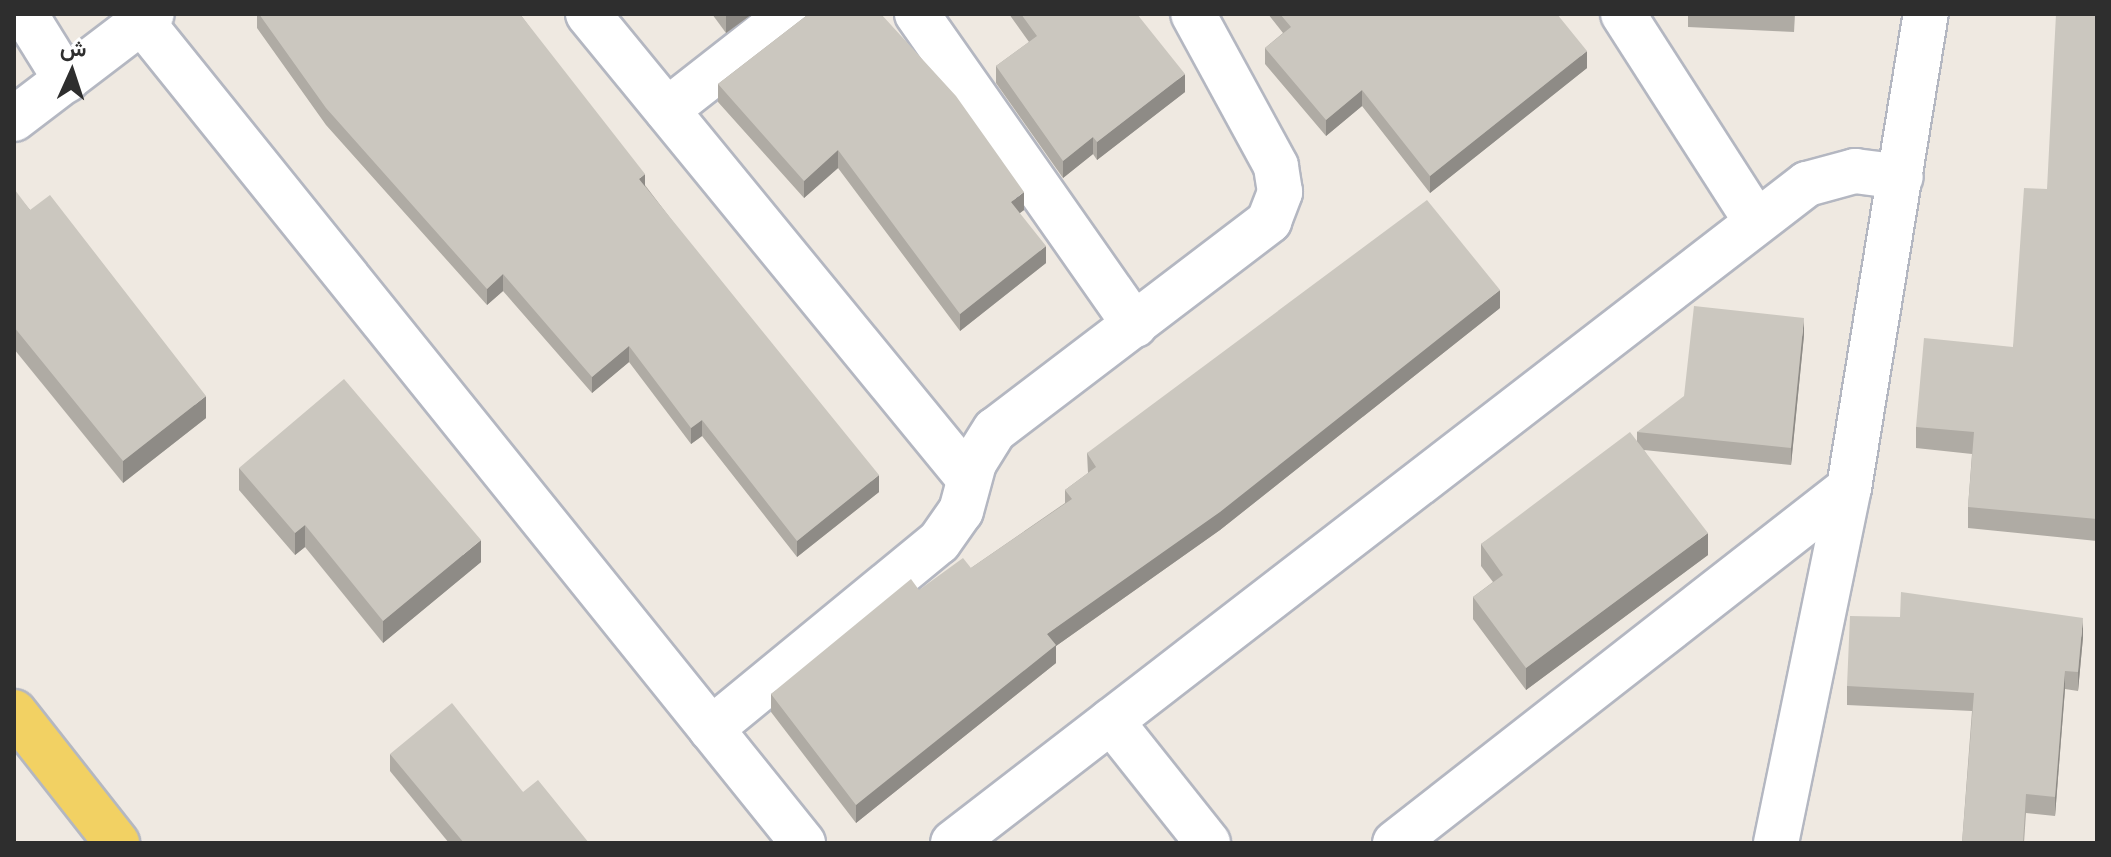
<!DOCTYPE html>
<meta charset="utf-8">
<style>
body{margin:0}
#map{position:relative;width:2111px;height:857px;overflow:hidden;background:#efe9e1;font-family:Commissioner,Vazirmatn,sans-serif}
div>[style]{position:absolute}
.roads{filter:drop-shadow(2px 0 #b4b7c1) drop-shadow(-2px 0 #b4b7c1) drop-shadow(0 2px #b4b7c1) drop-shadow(0 -2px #b4b7c1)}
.minor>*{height:44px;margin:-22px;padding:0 22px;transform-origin:22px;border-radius:22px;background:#fff}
.primary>*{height:44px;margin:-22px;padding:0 22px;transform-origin:22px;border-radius:22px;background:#f2d163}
.wall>*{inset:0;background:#afaba4}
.shaded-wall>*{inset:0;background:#8e8b86}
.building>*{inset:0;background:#cbc7bf}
span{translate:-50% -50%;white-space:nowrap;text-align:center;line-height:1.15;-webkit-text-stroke:8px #fff;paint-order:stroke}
.frame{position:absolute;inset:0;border:16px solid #2e2e2e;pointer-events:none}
.north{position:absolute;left:32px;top:32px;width:80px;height:80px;-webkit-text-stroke:6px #fff;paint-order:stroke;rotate:3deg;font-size:22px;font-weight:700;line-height:32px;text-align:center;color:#2e2e2e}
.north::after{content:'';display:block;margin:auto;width:28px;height:36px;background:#2e2e2e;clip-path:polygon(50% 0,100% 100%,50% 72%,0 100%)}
</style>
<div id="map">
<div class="roads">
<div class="minor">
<i style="left:25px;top:14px;width:78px;rotate:58.2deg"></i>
<i style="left:588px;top:14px;width:601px;rotate:50.67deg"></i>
<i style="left:917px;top:14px;width:380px;rotate:55deg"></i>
<i style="left:1623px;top:14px;width:246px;rotate:57.3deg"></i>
<i style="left:142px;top:22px;width:1054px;rotate:51.16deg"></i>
<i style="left:667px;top:110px;width:156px;rotate:-38deg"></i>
<i style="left:14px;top:119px;width:173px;rotate:-37.3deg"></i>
<i style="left:1111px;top:721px;width:156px;rotate:51.5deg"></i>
<i style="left:711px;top:729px;width:295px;rotate:-39.4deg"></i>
<i style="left:939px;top:542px;width:38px;rotate:-55deg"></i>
<i style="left:961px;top:511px;width:50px;rotate:-74.8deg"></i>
<i style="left:974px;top:463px;width:39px;rotate:-58deg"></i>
<i style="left:995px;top:430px;width:345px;rotate:-37.3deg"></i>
<i style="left:1269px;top:221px;width:31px;rotate:-69deg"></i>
<i style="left:1280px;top:192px;width:26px;rotate:-99deg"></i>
<i style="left:1276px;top:166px;width:173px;rotate:-118.6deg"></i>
<i style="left:953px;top:843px;width:1079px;rotate:-37.66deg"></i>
<i style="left:1807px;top:184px;width:50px;rotate:-15.2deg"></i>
<i style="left:1855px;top:171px;width:46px;rotate:7.4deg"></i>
<i style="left:1395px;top:843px;width:576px;rotate:-38.02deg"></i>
<i style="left:1776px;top:843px;width:362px;rotate:-78.4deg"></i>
<i style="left:1849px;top:488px;width:480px;rotate:-80.8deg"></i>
</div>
<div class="primary">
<i style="left:14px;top:712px;width:167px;rotate:51.8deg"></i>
</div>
</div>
<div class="wall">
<i style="clip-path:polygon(257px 14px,520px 14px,645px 185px,879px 492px,797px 557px,702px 436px,691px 444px,629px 362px,592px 393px,503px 291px,487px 305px,326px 125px,257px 28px)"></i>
<i style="clip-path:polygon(712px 14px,752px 14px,726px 33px)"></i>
<i style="clip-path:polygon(1009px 14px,1137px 14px,1185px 92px,1097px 160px,1093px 154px,1063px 178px,996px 83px,996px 66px,1029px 42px)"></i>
<i style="clip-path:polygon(1268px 14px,1557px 14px,1587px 68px,1430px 193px,1362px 106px,1326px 136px,1265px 64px,1265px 48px,1283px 33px)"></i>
<i style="clip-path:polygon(1688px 14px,1795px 14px,1794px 32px,1688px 27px)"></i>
<i style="clip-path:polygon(2097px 14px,2097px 541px,1968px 528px,1968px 507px,1972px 454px,1916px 448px,1916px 427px,2013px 347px)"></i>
<i style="clip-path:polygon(806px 16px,1024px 210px,1019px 213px,1046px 263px,960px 331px,838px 168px,804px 198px,718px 102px,718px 84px)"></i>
<i style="clip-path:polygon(14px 191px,206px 418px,123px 483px,14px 349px)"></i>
<i style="clip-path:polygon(1500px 308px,1220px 530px,1056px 646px,1056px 663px,856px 823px,771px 712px,771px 694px,919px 590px,971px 568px,1065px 503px,1065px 490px,1088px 473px,1087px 453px)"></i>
<i style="clip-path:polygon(1804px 335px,1791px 465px,1644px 450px,1708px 555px,1526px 690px,1473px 619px,1473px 597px,1493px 582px,1481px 566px,1481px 544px,1637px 441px,1637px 432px)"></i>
<i style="clip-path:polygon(239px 468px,481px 562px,383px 643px,305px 547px,295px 555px,239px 490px)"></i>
<i style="clip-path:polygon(1900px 617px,2083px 637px,2078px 691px,2065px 689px,2055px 816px,2026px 813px,2024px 843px,1962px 843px,1972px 711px,1847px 705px,1847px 686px)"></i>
<i style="clip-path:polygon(390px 754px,523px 792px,589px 843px,449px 843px,390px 771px)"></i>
</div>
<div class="shaded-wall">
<i style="clip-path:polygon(727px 14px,752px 14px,726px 33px,726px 15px)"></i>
<i style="clip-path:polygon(1587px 51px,1587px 68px,1430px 193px,1430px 176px)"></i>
<i style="clip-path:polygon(1185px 74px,1185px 92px,1097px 160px,1097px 142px)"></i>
<i style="clip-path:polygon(1362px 90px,1362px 106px,1326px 136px,1326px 120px)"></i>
<i style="clip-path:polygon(1093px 137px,1093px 154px,1063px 178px,1063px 161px)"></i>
<i style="clip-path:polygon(838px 150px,838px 168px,804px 198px,804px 181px)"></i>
<i style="clip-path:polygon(645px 174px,645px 191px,639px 179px)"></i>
<i style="clip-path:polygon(1024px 192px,1024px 210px,1011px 220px,1011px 202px)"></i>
<i style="clip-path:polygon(1046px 246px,1046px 263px,960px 331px,960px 314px)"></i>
<i style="clip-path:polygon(503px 274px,503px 291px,487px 305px,487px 289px)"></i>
<i style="clip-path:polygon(1500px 290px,1500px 308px,1220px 530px,1056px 646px,1056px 663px,856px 823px,856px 805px,1047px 634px)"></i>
<i style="clip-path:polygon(1804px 318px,1804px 335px,1791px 465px,1791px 448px)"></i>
<i style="clip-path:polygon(629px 346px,629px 362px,592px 393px,592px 377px)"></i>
<i style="clip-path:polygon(206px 396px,206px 418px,123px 483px,123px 461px)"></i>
<i style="clip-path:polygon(702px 420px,702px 436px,691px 444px,691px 428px)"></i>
<i style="clip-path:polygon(879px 475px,879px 492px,797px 557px,797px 541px)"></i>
<i style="clip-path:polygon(305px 525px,305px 547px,295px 555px,295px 533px)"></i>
<i style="clip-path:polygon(1708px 533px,1708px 555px,1526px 690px,1526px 668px)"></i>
<i style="clip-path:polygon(481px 540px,481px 562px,383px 643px,383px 621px)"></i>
<i style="clip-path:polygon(2083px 618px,2083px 637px,2078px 691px,2078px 672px)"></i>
<i style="clip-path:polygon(2065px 671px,2065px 689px,2055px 816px,2055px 797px)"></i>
</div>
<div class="building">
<i style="clip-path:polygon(259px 14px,520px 14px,645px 174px,639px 179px,879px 475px,797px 541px,702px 420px,691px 428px,629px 346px,592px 377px,503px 274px,487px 289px,326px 108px)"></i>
<i style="clip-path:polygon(807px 14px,881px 14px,956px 96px,1024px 192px,1011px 202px,1046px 246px,960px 314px,838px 150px,804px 181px,718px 84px,806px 16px)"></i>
<i style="clip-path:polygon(1021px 14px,1137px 14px,1185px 74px,1097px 142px,1093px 137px,1063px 161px,996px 66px,1037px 36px)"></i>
<i style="clip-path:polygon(1280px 14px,1557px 14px,1587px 51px,1430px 176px,1362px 90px,1326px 120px,1265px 48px,1291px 27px)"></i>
<i style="clip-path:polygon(2056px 14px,2097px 14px,2097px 519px,1968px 507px,1974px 432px,1916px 427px,1924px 338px,2013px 347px,2024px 188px,2047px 189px)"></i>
<i style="clip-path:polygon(15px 190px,30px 210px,50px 195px,206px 396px,123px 461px,14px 327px,14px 191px)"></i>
<i style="clip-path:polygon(1427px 200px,1500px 290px,1220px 512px,1047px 634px,1056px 645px,856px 805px,771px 694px,911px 579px,919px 590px,963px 558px,971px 568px,1072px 499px,1065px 490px,1096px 467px,1087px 453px)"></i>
<i style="clip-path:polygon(1694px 306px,1804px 318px,1791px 448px,1637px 432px,1684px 396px)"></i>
<i style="clip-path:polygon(344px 379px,481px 540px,383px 621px,305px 525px,295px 533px,239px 468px)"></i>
<i style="clip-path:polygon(1630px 432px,1708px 533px,1526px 668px,1473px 597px,1503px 575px,1481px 544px)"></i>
<i style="clip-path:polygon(1901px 592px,2083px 618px,2078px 672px,2065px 671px,2055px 797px,2026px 794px,2023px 843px,1962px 843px,1974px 693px,1847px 686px,1850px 616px,1900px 617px)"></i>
<i style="clip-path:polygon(452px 703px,523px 792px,538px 780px,589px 843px,464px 843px,390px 754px)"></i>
</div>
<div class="frame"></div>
<div class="north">ش</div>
</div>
